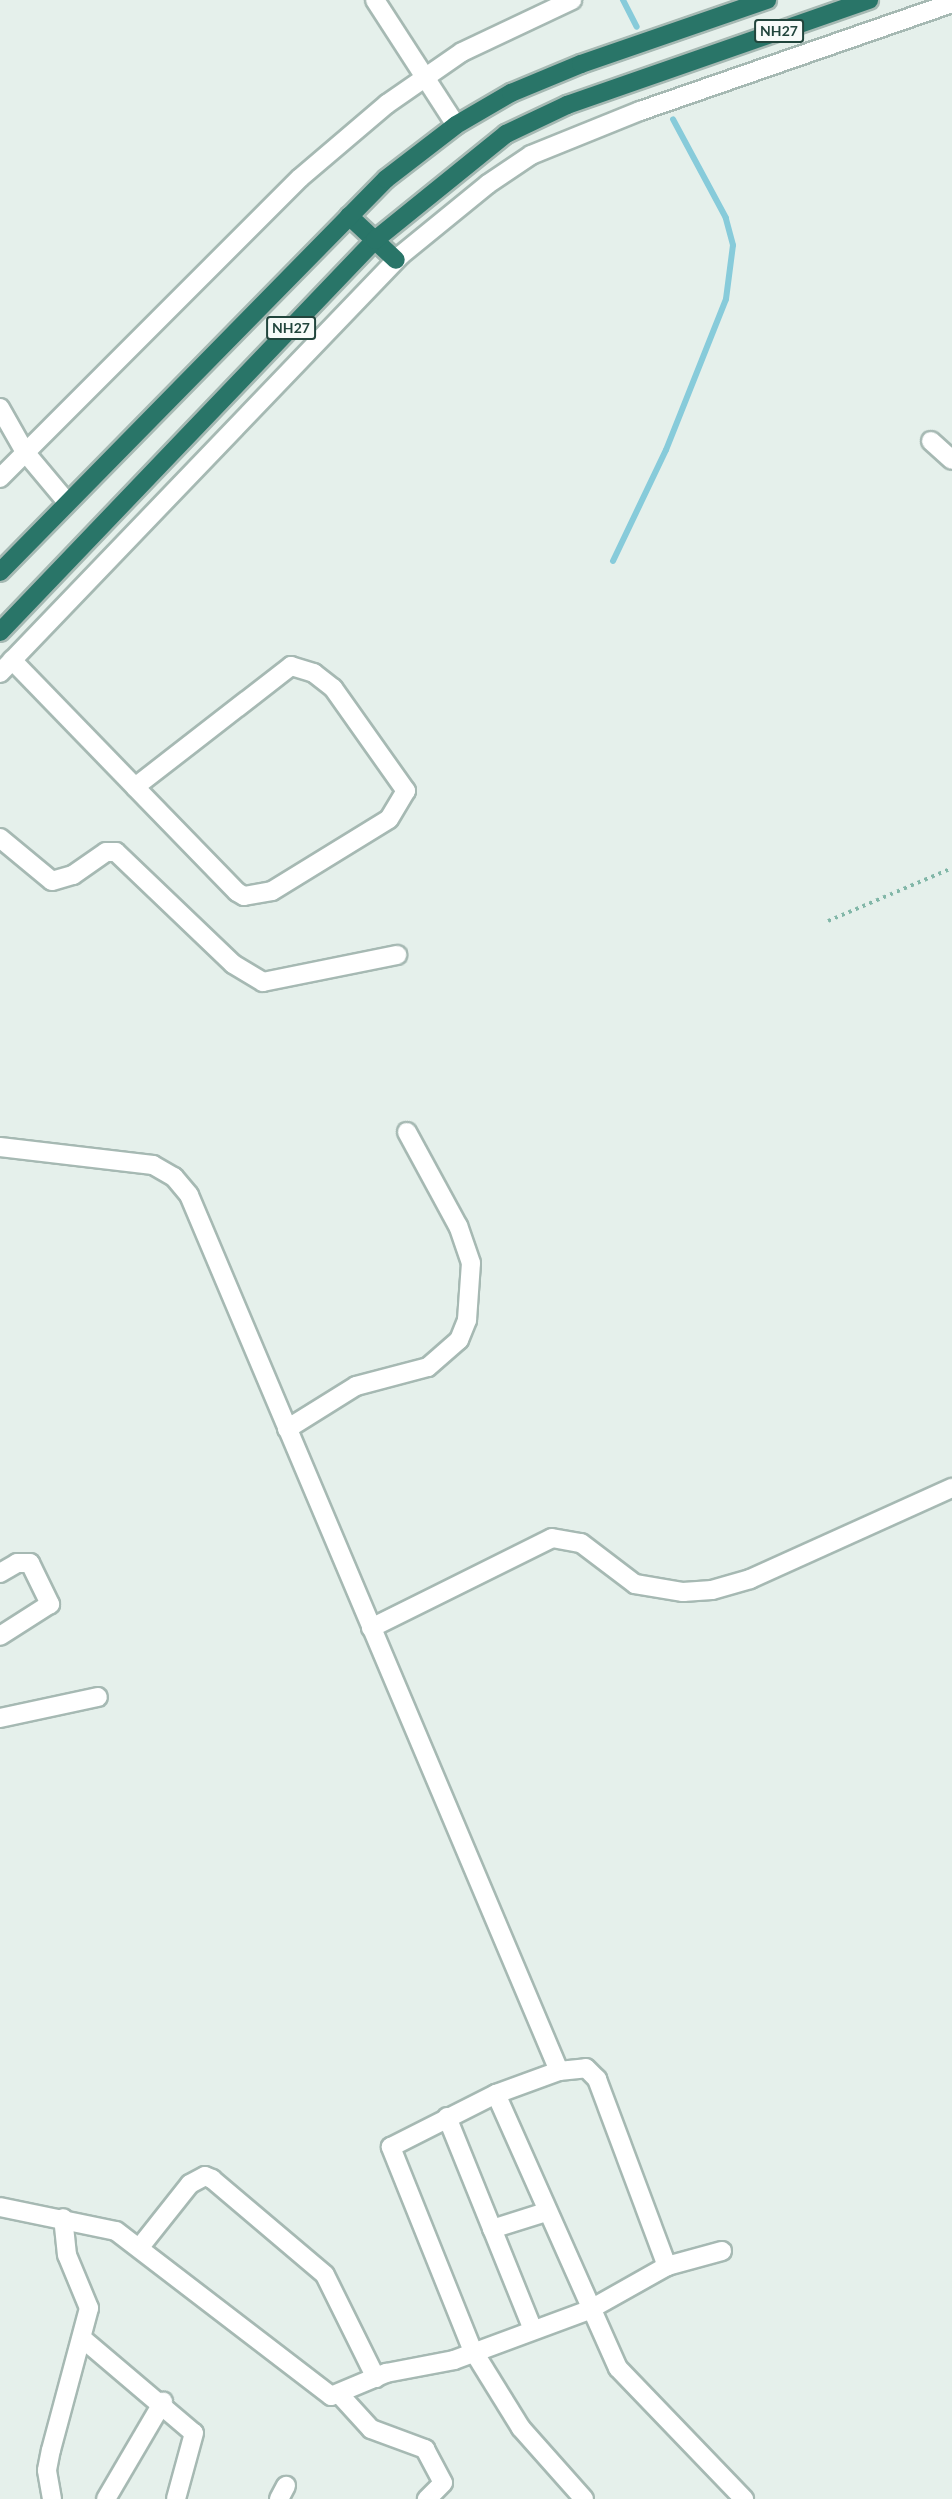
<!DOCTYPE html>
<style>
body{margin:0}
#map{position:relative;width:952px;height:2499px;overflow:hidden;background:#e5f0eb;font-family:Lato,sans-serif}
div>[style]{position:absolute}
.stream>*{height:6px;margin:-3px;padding:0 3px;transform-origin:3px;border-radius:3px;background:#87cbda}
.path>*{height:4px;margin-top:-2px;transform-origin:0;background:repeating-linear-gradient(90deg,#82b7a8 0 3px,transparent 0 7.5px)}
.roads{filter:drop-shadow(2px 0 #a6b9b3) drop-shadow(-2px 0 #a6b9b3) drop-shadow(0 2px #a6b9b3) drop-shadow(0 -2px #a6b9b3)}
.minor>*{height:18px;margin:-9px;padding:0 9px;transform-origin:9px;border-radius:9px;background:#fff}
.highway>*{height:18px;margin:-9px;padding:0 9px;transform-origin:9px;border-radius:9px;background:#297568}
span{translate:-50% -50%;white-space:nowrap;text-align:center;line-height:1.15;-webkit-text-stroke:5px #f7fbf9;paint-order:stroke}
.shield-label span{padding:2px 4px;background:#f7fbf9;border:2px solid;border-radius:4px;-webkit-text-stroke-width:0}
.shield-label{font-size:14px;color:#21453c;font-weight:700}
</style>
<div id="map">
<div class="stream">
<i style="left:623px;top:0;width:30px;rotate:63deg"></i>
<i style="left:613px;top:561px;width:123px;rotate:-64.5deg"></i>
<i style="left:666px;top:450px;width:162px;rotate:-68.3deg"></i>
<i style="left:726px;top:299px;width:54px;rotate:-82.6deg"></i>
<i style="left:733px;top:245px;width:28px;rotate:-105deg"></i>
<i style="left:726px;top:218px;width:112px;rotate:-118.2deg"></i>
</div>
<div class="path">
<i style="left:828px;top:921px;width:135px;rotate:-23.1deg"></i>
</div>
<div class="roads">
<div class="minor">
<i style="left:375px;top:0;width:149px;rotate:57.1deg"></i>
<i style="left:0;top:408px;width:51px;rotate:60.4deg"></i>
<i style="left:25px;top:452px;width:64px;rotate:50.1deg"></i>
<i style="left:931px;top:441px;width:28px;rotate:42deg"></i>
<i style="left:0;top:478px;width:424px;rotate:-45deg"></i>
<i style="left:300px;top:178px;width:114px;rotate:-40.4deg"></i>
<i style="left:387px;top:104px;width:91px;rotate:-34.7deg"></i>
<i style="left:462px;top:52px;width:122px;rotate:-25.3deg"></i>
<i style="left:12px;top:660px;width:177px;rotate:45.9deg"></i>
<i style="left:135px;top:787px;width:146px;rotate:45.8deg"></i>
<i style="left:237px;top:892px;width:8px;rotate:30deg"></i>
<i style="left:244px;top:896px;width:28px;rotate:-10deg"></i>
<i style="left:272px;top:891px;width:137px;rotate:-31.6deg"></i>
<i style="left:389px;top:819px;width:33px;rotate:-59deg"></i>
<i style="left:406px;top:791px;width:126px;rotate:-125.3deg"></i>
<i style="left:333px;top:688px;width:24px;rotate:-142deg"></i>
<i style="left:314px;top:673px;width:24px;rotate:-163deg"></i>
<i style="left:291px;top:666px;width:197px;rotate:142.2deg"></i>
<i style="left:0;top:673px;width:579px;rotate:-46.19deg"></i>
<i style="left:401px;top:255px;width:112px;rotate:-39.2deg"></i>
<i style="left:488px;top:184px;width:52px;rotate:-34deg"></i>
<i style="left:531px;top:155px;width:118px;rotate:-22deg"></i>
<i style="left:640px;top:111px;width:330px;rotate:-19.1deg"></i>
<i style="left:0;top:838px;width:67px;rotate:39.6deg"></i>
<i style="left:52px;top:881px;width:22px;rotate:-16deg"></i>
<i style="left:73px;top:875px;width:40px;rotate:-34.9deg"></i>
<i style="left:106px;top:852px;width:10px"></i>
<i style="left:116px;top:852px;width:162px;rotate:43.7deg"></i>
<i style="left:233px;top:964px;width:35px;rotate:31deg"></i>
<i style="left:263px;top:982px;width:137px;rotate:-11.4deg"></i>
<i style="left:0;top:1147px;width:154px;rotate:6.7deg"></i>
<i style="left:153px;top:1165px;width:24px;rotate:30deg"></i>
<i style="left:174px;top:1177px;width:23px;rotate:50deg"></i>
<i style="left:189px;top:1195px;width:951px;rotate:67.1deg"></i>
<i style="left:287px;top:1429px;width:81px;rotate:-31.9deg"></i>
<i style="left:356px;top:1386px;width:74px;rotate:-14.8deg"></i>
<i style="left:428px;top:1367px;width:41px;rotate:-41.1deg"></i>
<i style="left:459px;top:1340px;width:22px;rotate:-68deg"></i>
<i style="left:467px;top:1320px;width:57px;rotate:-86deg"></i>
<i style="left:471px;top:1263px;width:39px;rotate:-109deg"></i>
<i style="left:458px;top:1226px;width:107px;rotate:-118.5deg"></i>
<i style="left:0;top:1573px;width:20px;rotate:-30deg"></i>
<i style="left:17px;top:1563px;width:13px"></i>
<i style="left:30px;top:1563px;width:46px;rotate:64deg"></i>
<i style="left:50px;top:1604px;width:59px;rotate:147.4deg"></i>
<i style="left:371px;top:1628px;width:202px;rotate:-26.4deg"></i>
<i style="left:552px;top:1538px;width:29px;rotate:10deg"></i>
<i style="left:581px;top:1543px;width:68px;rotate:37.2deg"></i>
<i style="left:635px;top:1584px;width:49px;rotate:9.5deg"></i>
<i style="left:683px;top:1592px;width:29px;rotate:-4deg"></i>
<i style="left:712px;top:1590px;width:40px;rotate:-16deg"></i>
<i style="left:750px;top:1579px;width:222px;rotate:-24.3deg"></i>
<i style="left:0;top:1718px;width:100px;rotate:-12.1deg"></i>
<i style="left:496px;top:2094px;width:300px;rotate:66deg"></i>
<i style="left:618px;top:2368px;width:182px;rotate:46.1deg"></i>
<i style="left:447px;top:2117px;width:230px;rotate:68deg"></i>
<i style="left:0;top:2207px;width:118px;rotate:11.7deg"></i>
<i style="left:116px;top:2231px;width:271px;rotate:37.5deg"></i>
<i style="left:331px;top:2396px;width:60px;rotate:-22.7deg"></i>
<i style="left:386px;top:2373px;width:69px;rotate:-10.8deg"></i>
<i style="left:454px;top:2360px;width:144px;rotate:-20.3deg"></i>
<i style="left:589px;top:2310px;width:90px;rotate:-29.4deg"></i>
<i style="left:667px;top:2266px;width:57px;rotate:-15.3deg"></i>
<i style="left:492px;top:2229px;width:57px;rotate:-17.5deg"></i>
<i style="left:140px;top:2247px;width:80px;rotate:-51.6deg"></i>
<i style="left:190px;top:2184px;width:17px;rotate:-28deg"></i>
<i style="left:205px;top:2176px;width:8px;rotate:23deg"></i>
<i style="left:212px;top:2179px;width:148px;rotate:40.3deg"></i>
<i style="left:325px;top:2275px;width:115px;rotate:63.7deg"></i>
<i style="left:83px;top:2339px;width:145px;rotate:40.3deg"></i>
<i style="left:194px;top:2433px;width:68px;rotate:105.3deg"></i>
<i style="left:340px;top:2395px;width:46px;rotate:47.6deg"></i>
<i style="left:371px;top:2429px;width:58px;rotate:20.3deg"></i>
<i style="left:425px;top:2449px;width:38px;rotate:62deg"></i>
<i style="left:443px;top:2483px;width:23px;rotate:135deg"></i>
<i style="left:52px;top:2499px;width:29px;rotate:-100deg"></i>
<i style="left:47px;top:2470px;width:20px;rotate:-79deg"></i>
<i style="left:51px;top:2450px;width:147px;rotate:-75deg"></i>
<i style="left:89px;top:2308px;width:57px;rotate:-112.5deg"></i>
<i style="left:67px;top:2255px;width:37px;rotate:-96deg"></i>
<i style="left:106px;top:2499px;width:113px;rotate:-59.6deg"></i>
<i style="left:279px;top:2499px;width:15px;rotate:-62deg"></i>
<i style="left:584px;top:2499px;width:95px;rotate:-131.6deg"></i>
<i style="left:521px;top:2428px;width:93px;rotate:-121.8deg"></i>
<i style="left:472px;top:2349px;width:218px;rotate:-111.9deg"></i>
<i style="left:391px;top:2147px;width:118px;rotate:-26.8deg"></i>
<i style="left:496px;top:2094px;width:67px;rotate:-20.1deg"></i>
<i style="left:559px;top:2071px;width:27px;rotate:-6deg"></i>
<i style="left:586px;top:2068px;width:16px;rotate:45deg"></i>
<i style="left:597px;top:2079px;width:200px;rotate:69.5deg"></i>
</div>
<div class="highway">
<i style="left:349px;top:216px;width:64px;rotate:43.1deg"></i>
<i style="left:0;top:572px;width:551px;rotate:-45.51deg"></i>
<i style="left:386px;top:179px;width:88px;rotate:-37.6deg"></i>
<i style="left:456px;top:125px;width:64px;rotate:-30.2deg"></i>
<i style="left:511px;top:93px;width:76px;rotate:-22.5deg"></i>
<i style="left:581px;top:64px;width:197px;rotate:-19deg"></i>
<i style="left:0;top:632px;width:542px;rotate:-46.27deg"></i>
<i style="left:375px;top:240px;width:169px;rotate:-39deg"></i>
<i style="left:506px;top:134px;width:68px;rotate:-25.4deg"></i>
<i style="left:567px;top:105px;width:320px;rotate:-19.2deg"></i>
</div>
</div>
<div class="shield-label">
<span style="left:779px;top:31px">NH27</span>
<span style="left:291px;top:328px">NH27</span>
</div>
</div>
